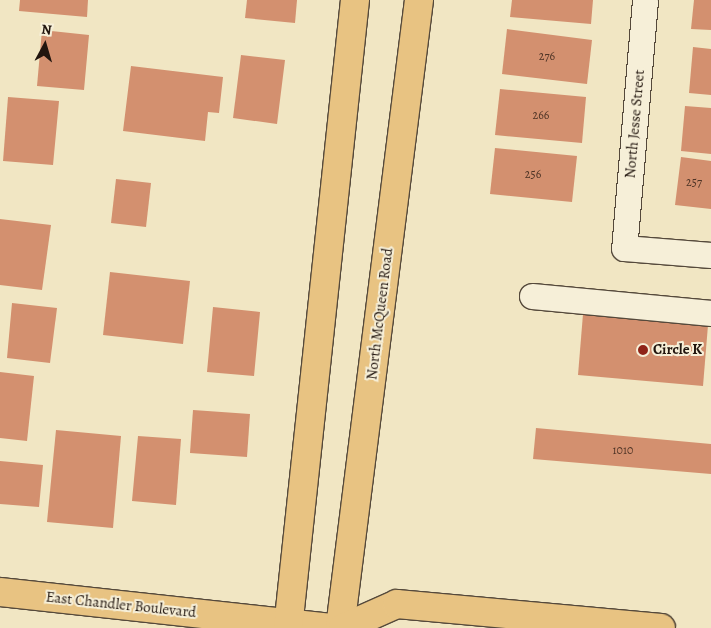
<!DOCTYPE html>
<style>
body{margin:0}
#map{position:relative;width:711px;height:628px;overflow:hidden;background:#f1e6c3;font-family:Alegreya,serif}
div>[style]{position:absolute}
.building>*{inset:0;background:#d3906f}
.roads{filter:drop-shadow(1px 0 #55493b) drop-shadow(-1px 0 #55493b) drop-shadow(0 1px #55493b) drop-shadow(0 -1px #55493b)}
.minor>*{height:25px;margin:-12.5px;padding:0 12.5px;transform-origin:12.5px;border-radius:12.5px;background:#f6efd8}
.major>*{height:28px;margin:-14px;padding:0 14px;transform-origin:14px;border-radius:14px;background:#e8c382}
.dots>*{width:14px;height:14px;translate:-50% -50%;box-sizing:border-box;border:2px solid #f6efd8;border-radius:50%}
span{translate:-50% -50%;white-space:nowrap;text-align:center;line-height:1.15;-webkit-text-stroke:4px #f6efd8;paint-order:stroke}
.number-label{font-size:12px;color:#4e3426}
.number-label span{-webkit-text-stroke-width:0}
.street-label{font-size:15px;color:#21150e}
.poi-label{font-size:15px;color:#21150e;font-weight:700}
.left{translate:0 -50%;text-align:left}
.north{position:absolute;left:20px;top:20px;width:50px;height:50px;-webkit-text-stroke:4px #f6efd8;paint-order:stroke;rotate:6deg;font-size:14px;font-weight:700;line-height:20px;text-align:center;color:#21150e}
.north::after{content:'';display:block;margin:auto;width:18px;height:22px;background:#21150e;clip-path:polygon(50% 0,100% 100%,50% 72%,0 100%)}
</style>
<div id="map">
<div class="building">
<i style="clip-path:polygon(20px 0,88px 0,87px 17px,19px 11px)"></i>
<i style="clip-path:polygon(247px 0,297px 0,295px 23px,245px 18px)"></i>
<i style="clip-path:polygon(512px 0,593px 0,591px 24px,510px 17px)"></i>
<i style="clip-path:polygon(694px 0,711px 0,711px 30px,691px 29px)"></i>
<i style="clip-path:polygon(507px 29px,592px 40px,587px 84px,502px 74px)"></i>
<i style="clip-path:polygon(42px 30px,89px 35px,84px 90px,37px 86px)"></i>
<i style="clip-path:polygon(693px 47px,711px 49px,711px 95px,689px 93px)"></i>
<i style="clip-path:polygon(241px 55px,285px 60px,277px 124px,233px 118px)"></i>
<i style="clip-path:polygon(131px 66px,223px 77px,219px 113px,208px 112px,205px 141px,123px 131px)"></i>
<i style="clip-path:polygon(500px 89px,586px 97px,582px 143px,495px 135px)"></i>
<i style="clip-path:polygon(8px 97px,59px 101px,53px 165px,3px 161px)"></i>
<i style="clip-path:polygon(685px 106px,711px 108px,711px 154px,681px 151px)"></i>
<i style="clip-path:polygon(495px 148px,577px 156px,572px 202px,490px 194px)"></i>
<i style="clip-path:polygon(681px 157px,711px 161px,711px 209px,675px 205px)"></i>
<i style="clip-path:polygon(116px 179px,151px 183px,146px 227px,111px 223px)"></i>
<i style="clip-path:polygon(0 219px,51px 225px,42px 290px,0 285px)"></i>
<i style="clip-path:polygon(110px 272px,190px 281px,183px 344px,103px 335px)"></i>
<i style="clip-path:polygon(12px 303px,57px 308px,50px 363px,7px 358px)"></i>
<i style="clip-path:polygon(213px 307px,260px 312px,254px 376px,207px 372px)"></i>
<i style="clip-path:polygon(583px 314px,708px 325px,703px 386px,578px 375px)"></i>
<i style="clip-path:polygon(0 372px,34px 376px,27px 441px,0 438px)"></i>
<i style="clip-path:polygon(193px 410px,250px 414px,247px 457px,190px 453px)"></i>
<i style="clip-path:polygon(536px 428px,711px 444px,711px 474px,533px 459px)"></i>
<i style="clip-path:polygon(56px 430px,121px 436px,113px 528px,47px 522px)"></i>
<i style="clip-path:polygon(138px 436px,181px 439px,176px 505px,132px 501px)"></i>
<i style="clip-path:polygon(0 461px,43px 465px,39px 507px,0 504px)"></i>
</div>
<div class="roads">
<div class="minor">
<i style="left:645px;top:0;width:249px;rotate:94.8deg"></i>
<i style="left:624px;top:248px;width:87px;rotate:4.6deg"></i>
<i style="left:532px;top:296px;width:180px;rotate:5.4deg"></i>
</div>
<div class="major">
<i style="left:0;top:592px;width:333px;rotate:6.2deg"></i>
<i style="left:288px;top:628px;width:632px;rotate:-83.91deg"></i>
<i style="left:340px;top:628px;width:633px;rotate:-82.83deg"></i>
<i style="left:343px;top:628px;width:59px;rotate:-24deg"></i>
<i style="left:397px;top:604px;width:265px;rotate:5.2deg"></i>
</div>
</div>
<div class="dots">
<i style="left:643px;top:350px;background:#8f2418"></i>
</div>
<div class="number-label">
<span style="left:547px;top:57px">276</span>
<span style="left:541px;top:116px">266</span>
<span style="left:533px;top:175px">256</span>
<span style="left:694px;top:183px">257</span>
<span style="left:623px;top:451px">1010</span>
</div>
<div class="street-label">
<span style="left:635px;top:124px;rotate:-85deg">North Jesse Street</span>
<span style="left:380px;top:314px;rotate:-83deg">North McQueen Road</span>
<span style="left:121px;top:605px;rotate:6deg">East Chandler Boulevard</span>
</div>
<div class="poi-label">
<span class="left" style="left:653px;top:350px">Circle K</span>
</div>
<div class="north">N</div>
</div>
